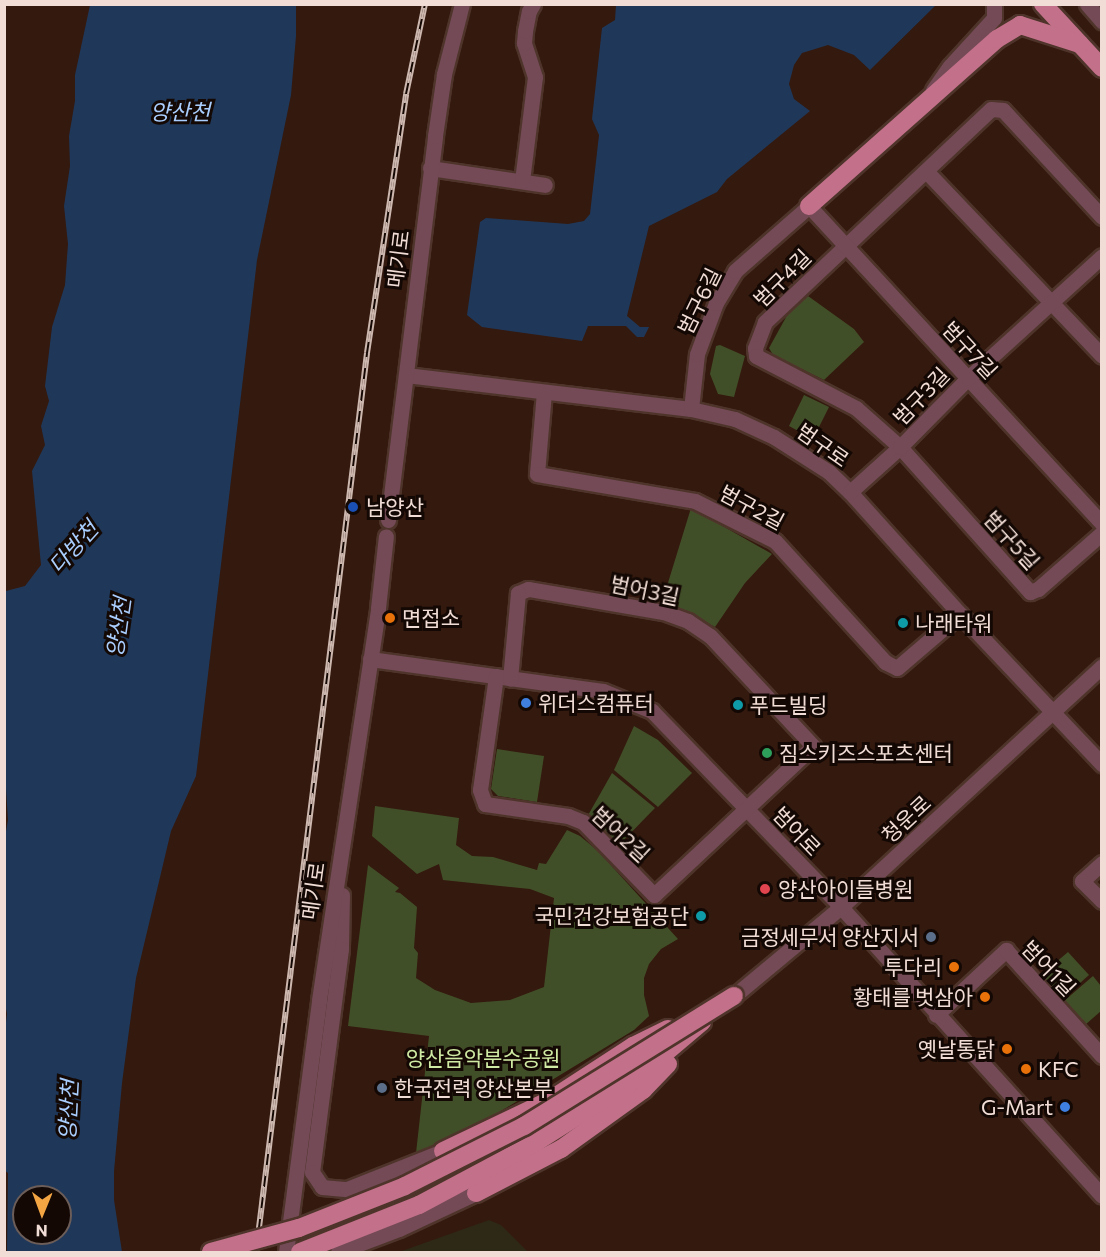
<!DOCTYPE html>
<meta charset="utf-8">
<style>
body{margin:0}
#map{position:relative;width:1106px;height:1257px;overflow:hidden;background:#34190e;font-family:Commissioner,"Noto Sans KR",sans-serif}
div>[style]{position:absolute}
.education>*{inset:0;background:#2e2817}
.green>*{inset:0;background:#414f28}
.water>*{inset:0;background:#1f385a}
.roads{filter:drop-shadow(2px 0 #4e342a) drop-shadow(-2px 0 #4e342a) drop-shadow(0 2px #4e342a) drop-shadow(0 -2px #4e342a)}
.minor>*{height:15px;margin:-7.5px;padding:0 7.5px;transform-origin:7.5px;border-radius:7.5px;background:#734a56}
.major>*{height:18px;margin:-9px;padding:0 9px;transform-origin:9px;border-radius:9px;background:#c3708a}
.rail>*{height:6px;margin-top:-3px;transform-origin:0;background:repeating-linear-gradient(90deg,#130804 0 11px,#cdb8b0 0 22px);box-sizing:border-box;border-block:2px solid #cdb8b0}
.bridges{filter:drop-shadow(2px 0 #4e342a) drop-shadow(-2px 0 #4e342a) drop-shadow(0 2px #4e342a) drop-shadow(0 -2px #4e342a)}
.major-bridge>*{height:18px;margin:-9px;padding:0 9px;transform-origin:9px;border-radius:9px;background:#c3708a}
.dots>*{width:16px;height:16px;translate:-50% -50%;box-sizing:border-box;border:3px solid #130804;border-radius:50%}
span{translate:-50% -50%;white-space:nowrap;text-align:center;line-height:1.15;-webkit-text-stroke:6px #130804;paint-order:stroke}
.street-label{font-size:21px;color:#f1ddd6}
.poi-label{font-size:21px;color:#f1ddd6}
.left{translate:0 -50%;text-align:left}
.right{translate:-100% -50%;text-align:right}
.park-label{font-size:21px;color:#cfeaa3}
.water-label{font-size:22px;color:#a9cdfd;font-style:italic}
.frame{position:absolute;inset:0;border:6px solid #f1ddd6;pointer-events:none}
.north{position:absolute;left:12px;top:1185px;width:60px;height:60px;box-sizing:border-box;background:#130804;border:2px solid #6c5d58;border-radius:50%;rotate:181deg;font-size:16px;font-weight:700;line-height:24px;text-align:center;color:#f1ddd6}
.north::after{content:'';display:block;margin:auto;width:21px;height:27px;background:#f3a443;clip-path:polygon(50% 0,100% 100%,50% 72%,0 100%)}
</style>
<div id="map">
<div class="education">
<i style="clip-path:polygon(489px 1220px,501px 1225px,528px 1252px,399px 1252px)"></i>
</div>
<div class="green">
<i style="clip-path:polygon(808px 296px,854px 329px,864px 342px,824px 380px,773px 355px,769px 348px,790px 310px)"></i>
<i style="clip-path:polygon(720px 345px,745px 356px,734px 397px,718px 394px,710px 374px,716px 346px)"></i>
<i style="clip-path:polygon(804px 395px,829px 407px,813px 439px,789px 426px)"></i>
<i style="clip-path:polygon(691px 508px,772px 554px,745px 583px,715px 627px,663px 599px)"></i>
<i style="clip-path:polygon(634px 726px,658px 740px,692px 773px,658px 807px,614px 770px)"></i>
<i style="clip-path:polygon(497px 749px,544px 756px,537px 802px,498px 796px,491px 789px)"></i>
<i style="clip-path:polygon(612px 773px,655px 808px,617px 847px,587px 817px)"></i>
<i style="clip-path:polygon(375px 806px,459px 818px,456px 845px,472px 856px,493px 857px,537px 870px,539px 863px,546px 864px,567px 830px,580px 836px,598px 851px,678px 939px,661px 949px,649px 964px,644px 978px,644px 995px,649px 1016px,634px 1030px,460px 1136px,416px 1153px,429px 1036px,348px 1026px,368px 865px,399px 888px,395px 892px,400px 893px,417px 907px,414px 948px,418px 953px,416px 978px,435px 990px,471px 1003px,510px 1000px,544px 987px,554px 898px,530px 889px,443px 880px,439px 864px,417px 874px,372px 836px)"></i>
<i style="clip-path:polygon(1068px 952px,1089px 975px,1061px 1000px,1040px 976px)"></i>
<i style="clip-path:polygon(1093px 976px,1101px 986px,1101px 1011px,1085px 1025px,1064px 1001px)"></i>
</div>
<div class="water">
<i style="clip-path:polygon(evenodd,90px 5px,296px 5px,296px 36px,291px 95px,257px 260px,196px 776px,171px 831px,136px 978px,122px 1083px,114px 1171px,114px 1200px,122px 1252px,7px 1252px,8px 1173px,4px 1170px,4px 1039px,7px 1014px,4px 997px,4px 843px,8px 820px,4px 757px,5px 603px,6px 591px,25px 586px,41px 565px,32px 471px,45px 445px,41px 426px,49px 401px,45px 386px,52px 327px,65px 285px,68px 244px,64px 206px,70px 166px,69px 136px,75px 101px,75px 75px,90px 5px,24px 1197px,60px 1197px,60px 1233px,24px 1233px,24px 1197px)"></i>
<i style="clip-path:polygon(616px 5px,936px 5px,870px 70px,854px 55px,828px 45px,802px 53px,794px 65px,789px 84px,794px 99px,810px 111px,727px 179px,717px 192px,649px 226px,627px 316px,640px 327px,649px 327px,644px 337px,637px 337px,626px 326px,588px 326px,582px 341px,482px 327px,467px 315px,480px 222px,486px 218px,568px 224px,584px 221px,590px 214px,599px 135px,592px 119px,602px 28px,615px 20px)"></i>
</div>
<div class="roads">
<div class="minor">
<i style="left:1087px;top:4px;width:23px;rotate:49deg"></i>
<i style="left:933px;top:90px;width:29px;rotate:-55deg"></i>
<i style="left:950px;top:66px;width:65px;rotate:-47.5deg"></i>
<i style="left:994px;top:18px;width:14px;rotate:-90deg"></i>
<i style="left:430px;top:168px;width:116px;rotate:8.4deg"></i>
<i style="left:926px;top:171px;width:255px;rotate:46.4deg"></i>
<i style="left:522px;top:181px;width:105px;rotate:-82.9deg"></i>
<i style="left:535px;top:77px;width:36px;rotate:-108deg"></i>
<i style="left:524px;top:43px;width:12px;rotate:-85deg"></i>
<i style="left:525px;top:31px;width:20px;rotate:-79deg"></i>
<i style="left:529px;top:11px;width:8px;rotate:-60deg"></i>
<i style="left:1102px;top:217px;width:146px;rotate:-132.8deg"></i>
<i style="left:1003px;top:110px;width:12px;rotate:-175deg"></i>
<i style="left:991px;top:109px;width:311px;rotate:136.7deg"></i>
<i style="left:765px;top:322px;width:28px;rotate:111deg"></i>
<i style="left:755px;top:348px;width:8px;rotate:83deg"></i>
<i style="left:756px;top:356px;width:113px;rotate:27.5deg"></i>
<i style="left:856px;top:408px;width:59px;rotate:41.6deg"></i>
<i style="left:900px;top:447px;width:195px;rotate:48.1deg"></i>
<i style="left:1030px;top:592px;width:9px;rotate:-21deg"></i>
<i style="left:1038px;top:589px;width:85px;rotate:-41.2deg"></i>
<i style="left:406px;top:375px;width:287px;rotate:6.8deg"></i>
<i style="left:691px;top:409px;width:45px;rotate:12.8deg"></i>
<i style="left:735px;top:419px;width:43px;rotate:24.8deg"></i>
<i style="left:774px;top:437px;width:65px;rotate:32.5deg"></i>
<i style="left:829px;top:472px;width:29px;rotate:44deg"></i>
<i style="left:850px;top:492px;width:164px;rotate:48deg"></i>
<i style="left:960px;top:614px;width:207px;rotate:46.6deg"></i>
<i style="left:544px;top:392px;width:82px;rotate:94.9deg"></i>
<i style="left:537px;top:474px;width:160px;rotate:9.7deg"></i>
<i style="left:695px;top:501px;width:89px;rotate:26.6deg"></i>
<i style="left:775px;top:541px;width:164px;rotate:47.7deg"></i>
<i style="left:885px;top:662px;width:13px;rotate:27deg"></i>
<i style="left:897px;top:668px;width:83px;rotate:-40.6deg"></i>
<i style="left:691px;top:409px;width:55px;rotate:-83.8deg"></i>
<i style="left:697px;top:354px;width:54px;rotate:-69.6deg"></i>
<i style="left:716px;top:303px;width:37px;rotate:-59deg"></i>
<i style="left:735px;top:271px;width:98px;rotate:-41.3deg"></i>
<i style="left:809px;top:206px;width:432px;rotate:47.3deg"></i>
<i style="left:850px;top:492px;width:67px;rotate:-42deg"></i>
<i style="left:900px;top:447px;width:97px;rotate:-45.4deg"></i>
<i style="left:968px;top:378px;width:181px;rotate:-42.3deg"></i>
<i style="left:388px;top:520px;width:387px;rotate:-83deg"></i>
<i style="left:435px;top:136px;width:63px;rotate:-81.7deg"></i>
<i style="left:444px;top:74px;width:72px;rotate:-75.6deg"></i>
<i style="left:370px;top:659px;width:235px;rotate:7.8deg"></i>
<i style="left:603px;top:691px;width:53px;rotate:22.2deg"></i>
<i style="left:652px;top:711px;width:272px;rotate:46deg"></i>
<i style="left:841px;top:907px;width:389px;rotate:47.9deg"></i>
<i style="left:496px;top:676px;width:115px;rotate:98deg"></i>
<i style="left:480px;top:790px;width:15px;rotate:70deg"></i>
<i style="left:485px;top:804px;width:84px;rotate:8.2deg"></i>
<i style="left:568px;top:816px;width:16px;rotate:22deg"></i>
<i style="left:583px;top:822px;width:102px;rotate:45.8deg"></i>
<i style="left:654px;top:895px;width:218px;rotate:-43.1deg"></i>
<i style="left:813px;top:746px;width:151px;rotate:-133.1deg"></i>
<i style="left:710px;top:636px;width:27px;rotate:-146deg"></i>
<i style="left:688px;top:621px;width:27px;rotate:-160deg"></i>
<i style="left:663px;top:612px;width:137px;rotate:-170.3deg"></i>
<i style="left:528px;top:589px;width:11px;rotate:158deg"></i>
<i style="left:518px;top:593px;width:86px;rotate:95.3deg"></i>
<i style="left:1102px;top:863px;width:27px;rotate:138deg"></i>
<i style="left:1082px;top:881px;width:28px;rotate:45deg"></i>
<i style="left:342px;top:895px;width:54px;rotate:91.1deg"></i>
<i style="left:341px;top:949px;width:225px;rotate:97.4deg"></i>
<i style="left:312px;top:1172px;width:18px;rotate:56deg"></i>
<i style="left:322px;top:1187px;width:25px;rotate:5deg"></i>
<i style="left:347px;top:1189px;width:103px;rotate:-21.6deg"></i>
<i style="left:734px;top:996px;width:139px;rotate:-39.8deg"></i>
<i style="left:841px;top:907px;width:355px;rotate:-42.7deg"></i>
<i style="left:936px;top:1015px;width:96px;rotate:-42.9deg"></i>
<i style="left:1006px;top:950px;width:143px;rotate:47.8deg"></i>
<i style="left:286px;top:1252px;width:254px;rotate:-82.5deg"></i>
<i style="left:319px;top:1000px;width:396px;rotate:-81.4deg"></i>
<i style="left:378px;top:608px;width:72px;rotate:-83.7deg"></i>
<i style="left:338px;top:1252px;width:65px;rotate:-20.7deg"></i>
<i style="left:399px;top:1229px;width:85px;rotate:-25.1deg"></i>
</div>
<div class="major">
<i style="left:1043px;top:4px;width:87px;rotate:47.3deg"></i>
<i style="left:809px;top:206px;width:251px;rotate:-41.6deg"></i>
<i style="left:997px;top:39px;width:27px;rotate:-31deg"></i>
<i style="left:1020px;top:25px;width:63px;rotate:17.6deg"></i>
<i style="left:443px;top:1151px;width:119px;rotate:-25.5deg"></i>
<i style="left:550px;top:1100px;width:99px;rotate:-33deg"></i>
<i style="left:633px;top:1046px;width:39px;rotate:-26deg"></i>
<i style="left:476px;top:1193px;width:96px;rotate:-27.4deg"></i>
<i style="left:561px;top:1149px;width:101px;rotate:-35.7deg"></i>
<i style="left:643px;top:1090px;width:36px;rotate:-46deg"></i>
<i style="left:300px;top:1252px;width:128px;rotate:-21.6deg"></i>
<i style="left:419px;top:1205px;width:132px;rotate:-28.1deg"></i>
<i style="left:535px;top:1143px;width:114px;rotate:-32.4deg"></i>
<i style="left:631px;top:1082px;width:93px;rotate:-40.2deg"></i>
</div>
</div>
<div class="rail">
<i style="left:256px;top:1252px;width:906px;rotate:-82.96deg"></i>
<i style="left:367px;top:353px;width:262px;rotate:-81.4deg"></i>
<i style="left:406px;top:94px;width:92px;rotate:-78.1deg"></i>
</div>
<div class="bridges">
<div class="major-bridge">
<i style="left:211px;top:1252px;width:91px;rotate:-15.3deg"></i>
<i style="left:299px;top:1228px;width:114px;rotate:-21.6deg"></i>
<i style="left:405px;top:1186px;width:133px;rotate:-26.8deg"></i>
<i style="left:524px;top:1126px;width:247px;rotate:-31.8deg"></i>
</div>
</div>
<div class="dots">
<i style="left:353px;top:507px;background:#1a4fb4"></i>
<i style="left:390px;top:618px;background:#e8710a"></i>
<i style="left:903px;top:623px;background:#0f9aa8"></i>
<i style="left:526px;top:703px;background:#3f7fe0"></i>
<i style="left:738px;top:705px;background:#0f9aa8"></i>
<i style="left:767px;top:753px;background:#2e9e5b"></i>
<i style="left:765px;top:889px;background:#e0444e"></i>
<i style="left:701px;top:916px;background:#0f9aa8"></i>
<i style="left:931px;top:937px;background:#5c6f8a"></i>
<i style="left:954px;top:967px;background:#e8710a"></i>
<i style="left:985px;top:997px;background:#e8710a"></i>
<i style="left:1007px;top:1049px;background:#e8710a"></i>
<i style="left:1026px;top:1069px;background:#e8710a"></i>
<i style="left:382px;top:1088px;background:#5c6f8a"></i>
<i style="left:1065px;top:1107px;background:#3f7fe0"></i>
</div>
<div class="street-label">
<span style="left:398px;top:259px;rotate:-83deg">메기로</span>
<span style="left:782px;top:278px;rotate:-45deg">범구4길</span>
<span style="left:699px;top:301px;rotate:-64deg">범구6길</span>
<span style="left:970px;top:350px;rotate:47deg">범구7길</span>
<span style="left:921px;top:396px;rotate:-46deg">범구3길</span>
<span style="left:823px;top:445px;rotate:35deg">범구로</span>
<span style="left:752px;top:507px;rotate:28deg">범구2길</span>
<span style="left:1012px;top:540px;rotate:48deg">범구5길</span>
<span style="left:645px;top:590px;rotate:12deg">범어3길</span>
<span style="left:906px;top:819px;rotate:-43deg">청운로</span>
<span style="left:797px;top:831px;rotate:46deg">범어로</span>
<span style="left:621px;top:834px;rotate:43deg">범어2길</span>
<span style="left:313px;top:891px;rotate:-82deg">메기로</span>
<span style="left:1049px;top:968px;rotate:46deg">범어1길</span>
</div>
<div class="poi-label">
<span class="left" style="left:366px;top:507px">남양산</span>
<span class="left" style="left:402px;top:618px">면접소</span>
<span class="left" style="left:915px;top:623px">나래타워</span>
<span class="left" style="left:538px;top:703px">위더스컴퓨터</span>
<span class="left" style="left:750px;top:705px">푸드빌딩</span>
<span class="left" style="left:779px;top:753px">짐스키즈스포츠센터</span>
<span class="left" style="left:778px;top:889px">양산아이들병원</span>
<span class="right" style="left:689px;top:916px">국민건강보험공단</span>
<span class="right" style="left:919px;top:937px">금정세무서 양산지서</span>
<span class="right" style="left:942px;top:967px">투다리</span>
<span class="right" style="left:973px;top:997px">황태를 벗삼아</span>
<span class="right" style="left:995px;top:1049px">옛날통닭</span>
<span class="left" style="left:1038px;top:1069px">KFC</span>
<span class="left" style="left:394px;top:1088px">한국전력 양산본부</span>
<span class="right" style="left:1053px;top:1107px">G-Mart</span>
</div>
<div class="park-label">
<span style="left:483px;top:1058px">양산음악분수공원</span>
</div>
<div class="water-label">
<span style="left:180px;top:112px">양산천</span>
<span style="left:73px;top:547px;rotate:-48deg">다방천</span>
<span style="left:118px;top:627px;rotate:-82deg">양산천</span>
<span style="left:68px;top:1110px;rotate:-87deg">양산천</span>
</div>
<div class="frame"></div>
<div class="north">N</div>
</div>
